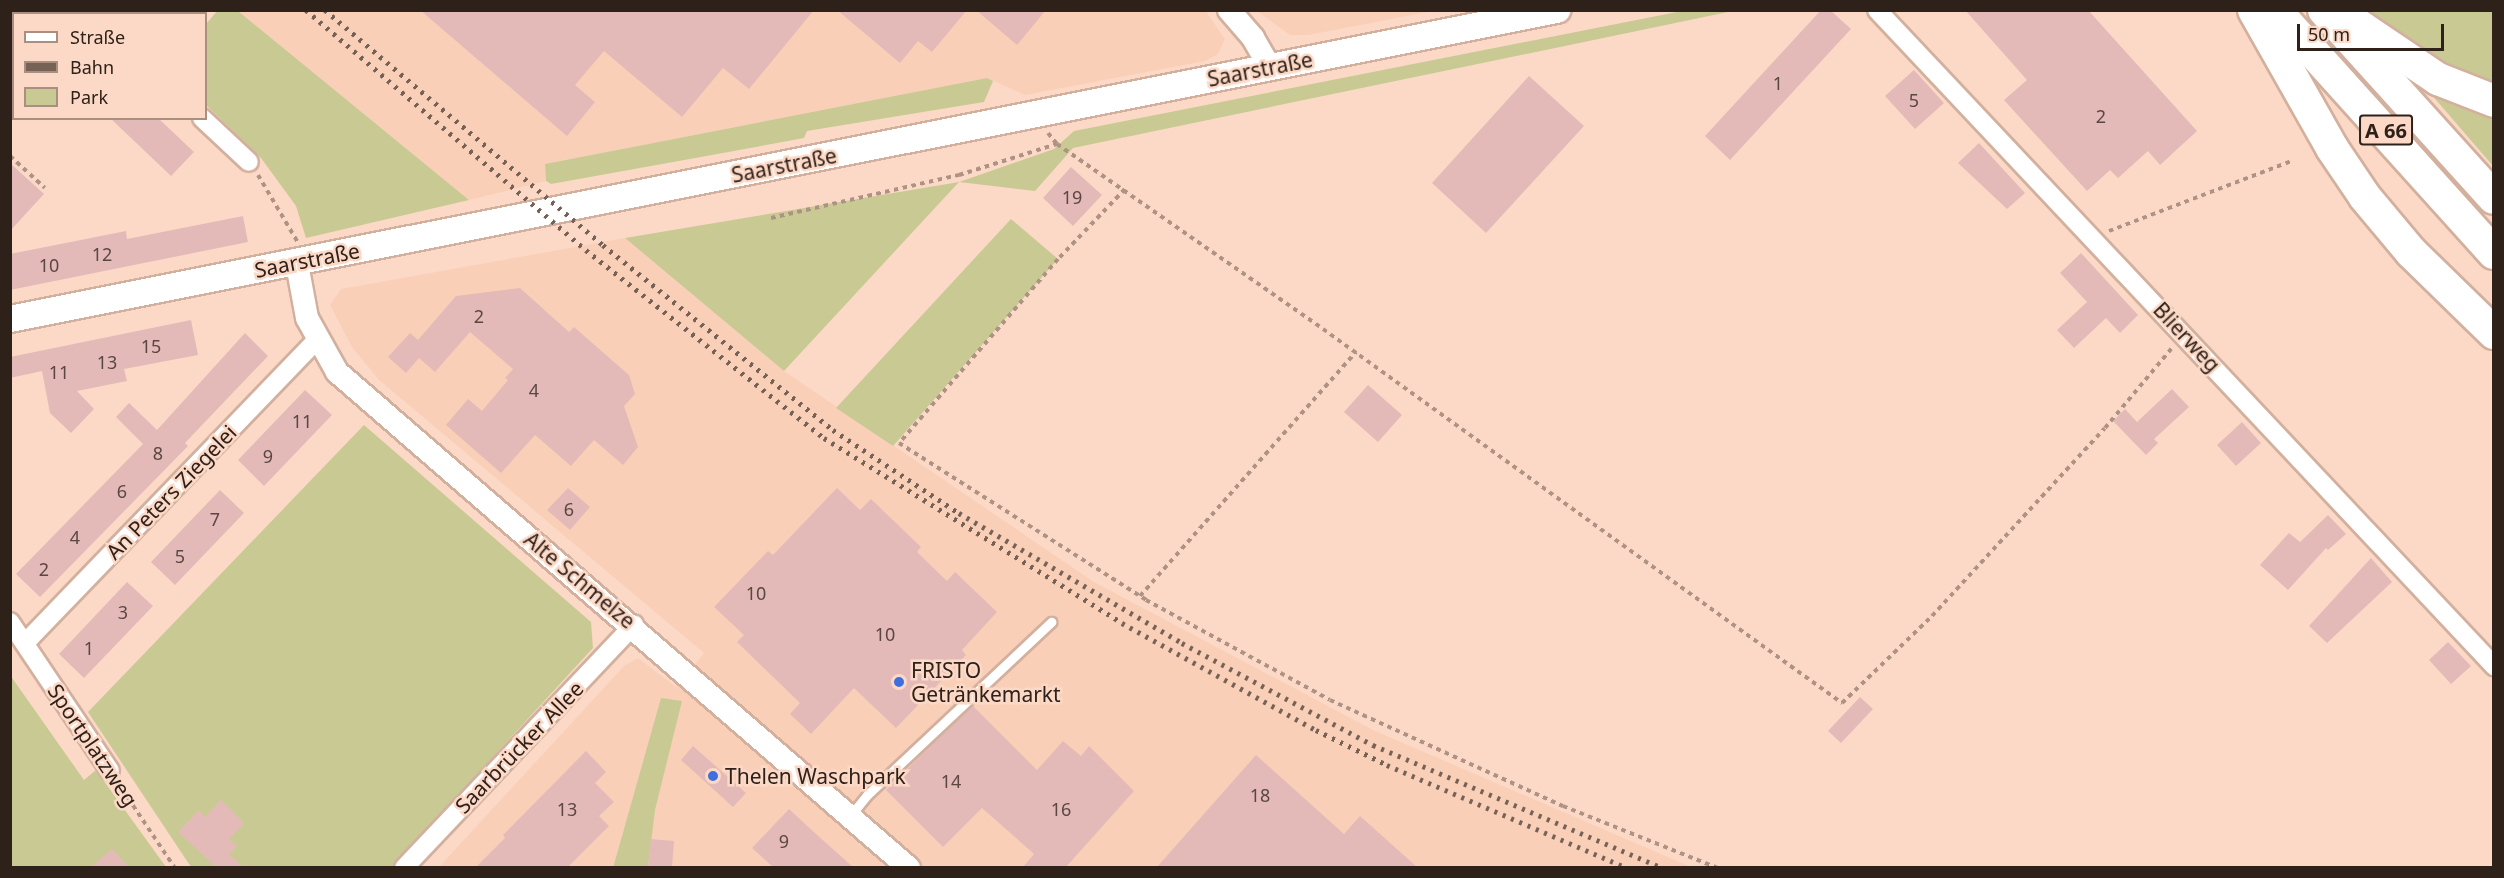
<!DOCTYPE html>
<meta charset="utf-8">
<style>
body{margin:0}
#map{position:relative;width:2504px;height:878px;overflow:hidden;background:#fcd9c6;font-family:"Noto Sans",sans-serif}
div>[style]{position:absolute}
.built>*{inset:0;background:#facfb8}
.green>*{inset:0;background:#c9ca93}
.building>*{inset:0;background:#e3bab8}
.path>*{height:4px;margin-top:-2px;transform-origin:0;background:repeating-linear-gradient(90deg,#ae9385 0 4.5px,transparent 0 9px)}
.roads{filter:drop-shadow(2px 0 #d3b09e) drop-shadow(-2px 0 #d3b09e) drop-shadow(0 2px #d3b09e) drop-shadow(0 -2px #d3b09e)}
.service>*{height:9px;margin:-4.5px;padding:0 4.5px;transform-origin:4.5px;border-radius:4.5px;background:#fff}
.minor>*{height:18px;margin:-9px;padding:0 9px;transform-origin:9px;border-radius:9px;background:#fff}
.tertiary>*{height:22px;margin:-11px;padding:0 11px;transform-origin:11px;border-radius:11px;background:#fff}
.secondary>*{height:26px;margin:-13px;padding:0 13px;transform-origin:13px;border-radius:13px;background:#fff}
.motorway>*{height:32px;margin:-16px;padding:0 16px;transform-origin:16px;border-radius:16px;background:#fff}
.rail>*{height:4.5px;margin-top:-2.25px;transform-origin:0;background:repeating-linear-gradient(90deg,#756155 0 3px,transparent 0 9px)}
.dots>*{width:16px;height:16px;translate:-50% -50%;box-sizing:border-box;border:3px solid #fcd9c6;border-radius:50%}
span{translate:-50% -50%;white-space:nowrap;text-align:center;line-height:1.15;-webkit-text-stroke:5px #fcd9c6;paint-order:stroke}
.number-label{font-size:18px;color:#5b4742}
.number-label span{-webkit-text-stroke-width:0}
.shield-label span{padding:2px 4px;background:#fcd9c6;border:2px solid;border-radius:4px;-webkit-text-stroke-width:0}
.shield-label{font-size:20px;color:#2e211a;font-weight:700}
.street-label{font-size:21px;color:#2e211a}
.poi-label{font-size:21px;color:#2e211a}
.left{translate:0 -50%;text-align:left}
.frame{position:absolute;inset:0;border:12px solid #2e211a;pointer-events:none}
.legend{position:absolute;left:12px;top:12px;width:195px;height:108px;box-sizing:border-box;background:#fcd9c6;border:2px solid #aa8f81;margin:0;padding:8px 10px;list-style:none;font-size:18px;color:#2e211a}
.legend li{display:flex;align-items:center;gap:12px;height:30px}
.legend b{width:30px;border:2px solid #aa8f81}
.scale{position:absolute;left:2297px;top:24px;width:147px;height:27px;box-sizing:border-box;border:3px solid #2e211a;border-top:0;padding-left:8px;font-size:18px;line-height:21px;white-space:nowrap;color:#2e211a;-webkit-text-stroke:4px #fcd9c6;paint-order:stroke}
</style>
<div id="map">
<div class="built">
<i style="clip-path:polygon(1205px 10px,1225px 39px,1218px 54px,1205px 61px,1025px 95px,987px 78px,545px 164px,546px 181px,469px 200px,238px 11px)"></i>
<i style="clip-path:polygon(1257px 11px,1433px 11px,1309px 35px,1290px 35px)"></i>
<i style="clip-path:polygon(625px 238px,784px 371px,1094px 582px,1373px 730px,1691px 867px,439px 867px,624px 666px,638px 658px,676px 687px,704px 653px,379px 380px,352px 347px,330px 305px,341px 289px)"></i>
</div>
<div class="green">
<i style="clip-path:polygon(218px 10px,238px 11px,469px 200px,306px 238px,296px 206px,261px 158px,206px 105px,206px 24px)"></i>
<i style="clip-path:polygon(1682px 11px,1733px 11px,1073px 148px,1035px 191px,959px 182px,784px 371px,625px 238px,959px 182px,1054px 149px,1074px 131px)"></i>
<i style="clip-path:polygon(2367px 11px,2493px 11px,2493px 83px,2421px 51px)"></i>
<i style="clip-path:polygon(987px 78px,993px 81px,984px 102px,807px 131px,804px 138px,712px 155px,551px 184px,546px 181px,545px 164px)"></i>
<i style="clip-path:polygon(2418px 79px,2493px 112px,2493px 166px)"></i>
<i style="clip-path:polygon(1011px 219px,1058px 259px,893px 446px,836px 408px)"></i>
<i style="clip-path:polygon(364px 425px,591px 622px,593px 648px,392px 867px,191px 867px,88px 712px)"></i>
<i style="clip-path:polygon(10px 675px,84px 780px,96px 770px,166px 867px,11px 867px)"></i>
<i style="clip-path:polygon(661px 698px,682px 701px,655px 810px,648px 867px,613px 868px)"></i>
</div>
<div class="building">
<i style="clip-path:polygon(420px 10px,814px 10px,749px 89px,723px 68px,682px 117px,604px 51px,575px 85px,595px 102px,567px 136px)"></i>
<i style="clip-path:polygon(837px 10px,967px 10px,932px 52px,918px 41px,900px 63px)"></i>
<i style="clip-path:polygon(976px 10px,1046px 10px,1017px 45px)"></i>
<i style="clip-path:polygon(1821px 10px,1830px 10px,1851px 29px,1730px 160px,1705px 136px)"></i>
<i style="clip-path:polygon(1965px 10px,2088px 10px,2197px 131px,2160px 165px,2148px 151px,2118px 178px,2110px 170px,2087px 191px,2004px 100px,2027px 80px)"></i>
<i style="clip-path:polygon(1914px 70px,1944px 103px,1915px 129px,1885px 96px)"></i>
<i style="clip-path:polygon(1529px 76px,1584px 126px,1486px 233px,1432px 183px)"></i>
<i style="clip-path:polygon(110px 118px,158px 118px,194px 152px,171px 176px)"></i>
<i style="clip-path:polygon(1979px 143px,2025px 193px,2007px 209px,1958px 163px)"></i>
<i style="clip-path:polygon(10px 163px,44px 194px,10px 231px)"></i>
<i style="clip-path:polygon(1071px 167px,1102px 195px,1073px 226px,1043px 198px)"></i>
<i style="clip-path:polygon(243px 216px,248px 242px,10px 290px,10px 254px,126px 231px,127px 239px)"></i>
<i style="clip-path:polygon(2081px 253px,2138px 315px,2120px 333px,2106px 318px,2074px 348px,2057px 330px,2087px 302px,2060px 273px)"></i>
<i style="clip-path:polygon(520px 288px,569px 332px,574px 327px,629px 375px,635px 394px,624px 406px,638px 447px,623px 465px,594px 440px,571px 466px,535px 435px,501px 473px,446px 425px,468px 399px,482px 411px,508px 380px,505px 378px,513px 369px,470px 332px,435px 372px,419px 358px,406px 373px,388px 357px,410px 333px,418px 340px,456px 296px)"></i>
<i style="clip-path:polygon(191px 320px,198px 355px,124px 369px,127px 381px,77px 391px,94px 409px,71px 433px,50px 413px,42px 371px,10px 378px,10px 357px)"></i>
<i style="clip-path:polygon(245px 333px,268px 356px,185px 443px,188px 446px,40px 597px,16px 574px,143px 444px,116px 417px,129px 403px,157px 430px)"></i>
<i style="clip-path:polygon(1368px 385px,1402px 415px,1378px 442px,1344px 412px)"></i>
<i style="clip-path:polygon(2172px 389px,2189px 407px,2154px 439px,2158px 443px,2146px 455px,2113px 421px,2125px 409px,2137px 422px)"></i>
<i style="clip-path:polygon(305px 390px,332px 415px,264px 486px,238px 460px)"></i>
<i style="clip-path:polygon(2242px 422px,2261px 443px,2236px 466px,2217px 445px)"></i>
<i style="clip-path:polygon(568px 488px,590px 507px,570px 530px,547px 510px)"></i>
<i style="clip-path:polygon(837px 488px,860px 510px,871px 499px,921px 547px,917px 552px,947px 581px,955px 572px,997px 612px,962px 650px,966px 655px,896px 728px,854px 688px,811px 734px,790px 714px,800px 703px,737px 642px,744px 635px,714px 607px,768px 551px,773px 555px)"></i>
<i style="clip-path:polygon(220px 490px,244px 513px,175px 585px,151px 562px)"></i>
<i style="clip-path:polygon(2328px 515px,2346px 534px,2328px 550px,2326px 548px,2288px 590px,2260px 565px,2289px 533px,2300px 542px)"></i>
<i style="clip-path:polygon(2371px 558px,2392px 582px,2327px 643px,2309px 626px)"></i>
<i style="clip-path:polygon(127px 582px,153px 606px,84px 678px,59px 654px)"></i>
<i style="clip-path:polygon(2448px 642px,2471px 666px,2451px 684px,2429px 660px)"></i>
<i style="clip-path:polygon(1860px 697px,1873px 709px,1841px 743px,1828px 731px)"></i>
<i style="clip-path:polygon(972px 705px,1037px 770px,1063px 741px,1081px 756px,1089px 746px,1134px 791px,1066px 867px,1023px 867px,1034px 854px,982px 808px,943px 847px,886px 790px)"></i>
<i style="clip-path:polygon(693px 746px,746px 793px,733px 807px,681px 760px)"></i>
<i style="clip-path:polygon(586px 751px,606px 772px,595px 783px,614px 802px,599px 816px,609px 826px,568px 867px,476px 867px,505px 838px,503px 835px)"></i>
<i style="clip-path:polygon(1256px 755px,1344px 834px,1360px 816px,1417px 867px,1157px 867px)"></i>
<i style="clip-path:polygon(221px 800px,244px 823px,229px 839px,237px 846px,229px 854px,243px 867px,216px 867px,178px 832px,199px 810px,205px 817px)"></i>
<i style="clip-path:polygon(789px 809px,816px 834px,853px 867px,773px 867px,752px 848px)"></i>
<i style="clip-path:polygon(651px 839px,674px 841px,672px 867px,648px 867px)"></i>
<i style="clip-path:polygon(112px 849px,129px 867px,91px 867px)"></i>
</div>
<div class="path">
<i style="left:1048px;top:133px;width:14px;rotate:51deg"></i>
<i style="left:1057px;top:144px;width:324px;rotate:34.8deg"></i>
<i style="left:1323px;top:329px;width:640px;rotate:35.78deg"></i>
<i style="left:1842px;top:703px;width:125px;rotate:-44deg"></i>
<i style="left:1932px;top:616px;width:255px;rotate:-47.4deg"></i>
<i style="left:2105px;top:428px;width:104px;rotate:-50.1deg"></i>
<i style="left:10px;top:156px;width:47px;rotate:42.4deg"></i>
<i style="left:258px;top:175px;width:77px;rotate:59.4deg"></i>
<i style="left:1125px;top:189px;width:97px;rotate:133.7deg"></i>
<i style="left:1058px;top:259px;width:243px;rotate:130.8deg"></i>
<i style="left:899px;top:443px;width:293px;rotate:32.4deg"></i>
<i style="left:1146px;top:600px;width:209px;rotate:28.5deg"></i>
<i style="left:1330px;top:700px;width:256px;rotate:24.5deg"></i>
<i style="left:1563px;top:806px;width:167px;rotate:21.8deg"></i>
<i style="left:771px;top:218px;width:193px;rotate:-12.9deg"></i>
<i style="left:959px;top:175px;width:103px;rotate:-17.6deg"></i>
<i style="left:2109px;top:231px;width:195px;rotate:-21deg"></i>
<i style="left:1140px;top:596px;width:326px;rotate:-48.5deg"></i>
<i style="left:118px;top:783px;width:102px;rotate:56.2deg"></i>
</div>
<div class="roads">
<div class="service">
<i style="left:850px;top:816px;width:27px;rotate:-51deg"></i>
<i style="left:867px;top:795px;width:253px;rotate:-43.2deg"></i>
</div>
<div class="minor">
<i style="left:85px;top:10px;width:5px;rotate:53deg"></i>
<i style="left:1877px;top:10px;width:901px;rotate:46.75deg"></i>
<i style="left:39px;top:14px;width:5px;rotate:-53deg"></i>
<i style="left:10px;top:44px;width:5px;rotate:-37deg"></i>
<i style="left:202px;top:118px;width:64px;rotate:43.1deg"></i>
<i style="left:10px;top:622px;width:179px;rotate:56.1deg"></i>
<i style="left:25px;top:643px;width:421px;rotate:-46.1deg"></i>
<i style="left:404px;top:868px;width:335px;rotate:-46.6deg"></i>
</div>
<div class="tertiary">
<i style="left:1229px;top:10px;width:37px;rotate:49deg"></i>
<i style="left:1253px;top:38px;width:32px;rotate:60deg"></i>
<i style="left:297px;top:264px;width:55px;rotate:79.5deg"></i>
<i style="left:307px;top:318px;width:62px;rotate:60.9deg"></i>
<i style="left:337px;top:372px;width:757px;rotate:40.93deg"></i>
</div>
<div class="secondary">
<i style="left:10px;top:319px;width:1578px;rotate:-11.3deg"></i>
</div>
<div class="motorway">
<i style="left:2254px;top:10px;width:159px;rotate:60.5deg"></i>
<i style="left:2332px;top:148px;width:59px;rotate:56deg"></i>
<i style="left:2365px;top:197px;width:72px;rotate:50.1deg"></i>
<i style="left:2411px;top:252px;width:116px;rotate:44.3deg"></i>
<i style="left:2275px;top:10px;width:327px;rotate:48deg"></i>
<i style="left:2324px;top:10px;width:253px;rotate:47.9deg"></i>
<i style="left:2352px;top:21px;width:104px;rotate:34deg"></i>
<i style="left:2438px;top:79px;width:60px;rotate:21.4deg"></i>
</div>
</div>
<div class="rail">
<i style="left:306px;top:10px;width:369px;rotate:40.6deg"></i>
<i style="left:586px;top:250px;width:303px;rotate:38.3deg"></i>
<i style="left:824px;top:438px;width:351px;rotate:31.8deg"></i>
<i style="left:1122px;top:623px;width:222px;rotate:28.9deg"></i>
<i style="left:1316px;top:730px;width:79px;rotate:26.2deg"></i>
<i style="left:1387px;top:765px;width:261px;rotate:23.2deg"></i>
<i style="left:325px;top:10px;width:364px;rotate:40.2deg"></i>
<i style="left:603px;top:245px;width:295px;rotate:38.8deg"></i>
<i style="left:833px;top:430px;width:151px;rotate:33.4deg"></i>
<i style="left:959px;top:513px;width:258px;rotate:30.2deg"></i>
<i style="left:1182px;top:643px;width:217px;rotate:28.1deg"></i>
<i style="left:1373px;top:745px;width:315px;rotate:23deg"></i>
</div>
<div class="dots">
<i style="left:899px;top:682px;background:#3d6fdf"></i>
<i style="left:713px;top:776px;background:#3d6fdf"></i>
</div>
<div class="number-label">
<span style="left:1778px;top:83px">1</span>
<span style="left:1914px;top:100px">5</span>
<span style="left:2101px;top:116px">2</span>
<span style="left:1072px;top:197px">19</span>
<span style="left:102px;top:254px">12</span>
<span style="left:49px;top:265px">10</span>
<span style="left:479px;top:316px">2</span>
<span style="left:151px;top:346px">15</span>
<span style="left:107px;top:362px">13</span>
<span style="left:59px;top:372px">11</span>
<span style="left:534px;top:390px">4</span>
<span style="left:302px;top:421px">11</span>
<span style="left:158px;top:453px">8</span>
<span style="left:268px;top:456px">9</span>
<span style="left:122px;top:491px">6</span>
<span style="left:569px;top:509px">6</span>
<span style="left:215px;top:519px">7</span>
<span style="left:75px;top:537px">4</span>
<span style="left:180px;top:556px">5</span>
<span style="left:44px;top:569px">2</span>
<span style="left:756px;top:593px">10</span>
<span style="left:123px;top:612px">3</span>
<span style="left:885px;top:634px">10</span>
<span style="left:89px;top:648px">1</span>
<span style="left:951px;top:781px">14</span>
<span style="left:1260px;top:795px">18</span>
<span style="left:567px;top:809px">13</span>
<span style="left:1061px;top:809px">16</span>
<span style="left:784px;top:841px">9</span>
</div>
<div class="shield-label">
<span style="left:2386px;top:130px">A 66</span>
</div>
<div class="street-label">
<span style="left:1260px;top:69px;rotate:-11deg">Saarstraße</span>
<span style="left:784px;top:165px;rotate:-11deg">Saarstraße</span>
<span style="left:307px;top:260px;rotate:-11deg">Saarstraße</span>
<span style="left:2187px;top:337px;rotate:47deg">Blierweg</span>
<span style="left:171px;top:492px;rotate:-46deg">An Peters Ziegelei</span>
<span style="left:580px;top:580px;rotate:40deg">Alte Schmelze</span>
<span style="left:93px;top:745px;rotate:56deg">Sportplatzweg</span>
<span style="left:519px;top:747px;rotate:-46deg">Saarbrücker Allee</span>
</div>
<div class="poi-label">
<span class="left" style="left:911px;top:682px">FRISTO<br>Getränkemarkt</span>
<span class="left" style="left:725px;top:776px">Thelen Waschpark</span>
</div>
<div class="frame"></div>
<ul class="legend">
<li><b style="height:8px;background:#fff"></b>Straße</li>
<li><b style="height:8px;background:#756155"></b>Bahn</li>
<li><b style="height:16px;background:#c9ca93"></b>Park</li>
</ul>
<div class="scale">50 m</div>
</div>
